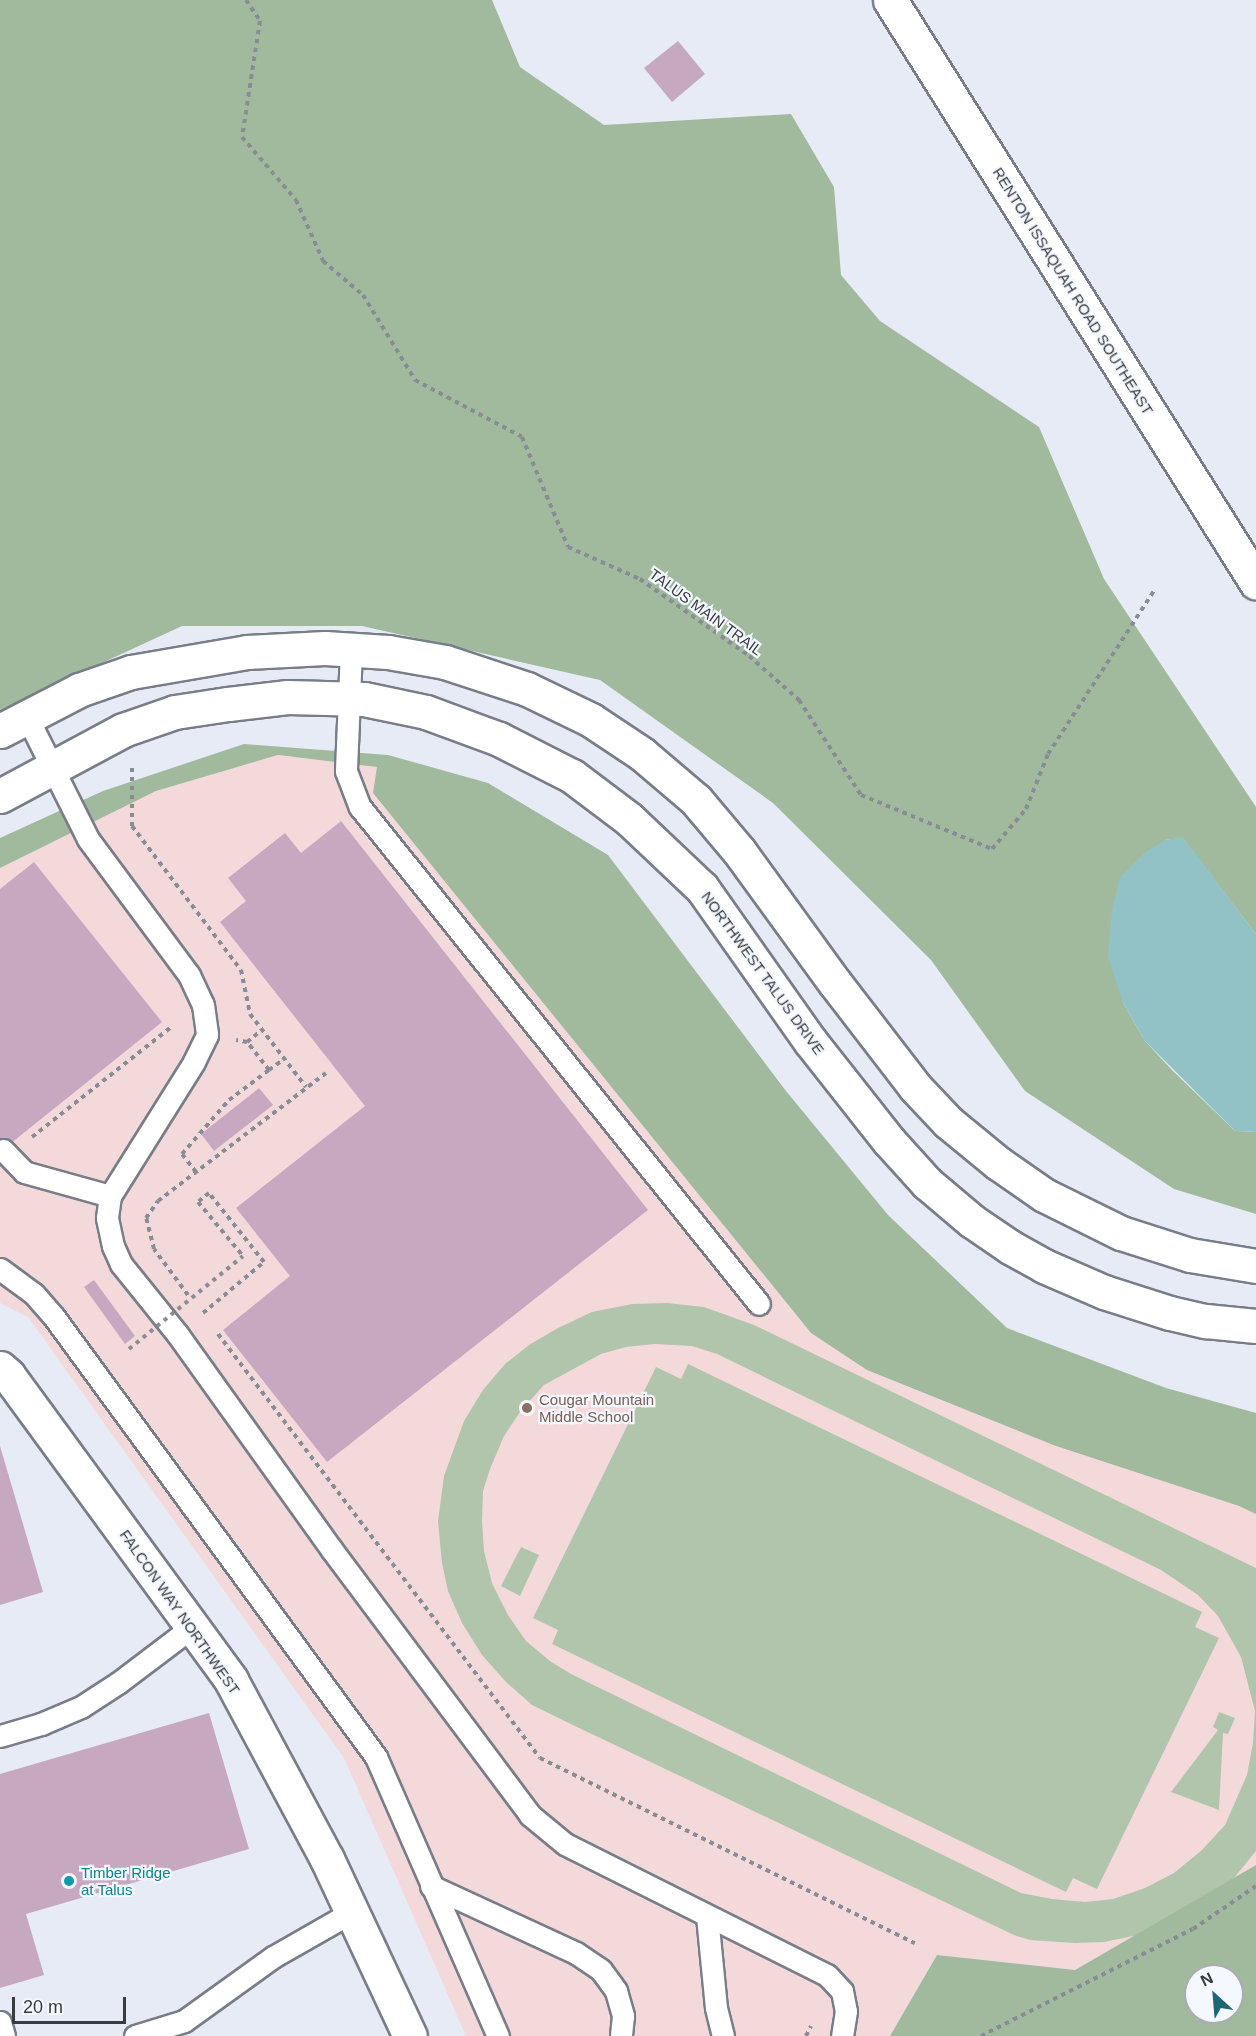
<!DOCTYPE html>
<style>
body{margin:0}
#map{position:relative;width:1256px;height:2036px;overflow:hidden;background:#e6ebf6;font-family:Arial,sans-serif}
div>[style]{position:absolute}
.education>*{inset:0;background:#f4d9db}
.green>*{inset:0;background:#b1c5ad}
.forest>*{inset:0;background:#a1ba9d}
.water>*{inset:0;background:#93c2c6}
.building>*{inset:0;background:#c7a8c1}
.path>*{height:4px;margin-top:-2px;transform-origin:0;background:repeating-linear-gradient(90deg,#888c94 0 4.5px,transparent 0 9px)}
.roads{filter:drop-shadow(2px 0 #787d87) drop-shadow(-2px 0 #787d87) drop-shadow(0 2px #787d87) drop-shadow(0 -2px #787d87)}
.lane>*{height:21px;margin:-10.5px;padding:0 10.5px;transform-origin:10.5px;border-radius:10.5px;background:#fff}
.street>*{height:33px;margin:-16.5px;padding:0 16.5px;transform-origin:16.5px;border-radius:16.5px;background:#fff}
.secondary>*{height:33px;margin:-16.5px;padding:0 16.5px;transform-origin:16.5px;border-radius:16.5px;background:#fff}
.path-bridge>*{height:4px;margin-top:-2px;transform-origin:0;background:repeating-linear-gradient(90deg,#888c94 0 4.5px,transparent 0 9px)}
.dots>*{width:16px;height:16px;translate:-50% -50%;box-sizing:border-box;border:3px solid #f5f8ff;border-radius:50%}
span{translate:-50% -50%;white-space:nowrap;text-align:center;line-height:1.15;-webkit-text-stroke:4.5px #f5f8ff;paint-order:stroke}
.street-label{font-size:15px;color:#393b40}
.education-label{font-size:15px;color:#785e54}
.left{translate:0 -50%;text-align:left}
.culture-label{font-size:15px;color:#0d838f}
.north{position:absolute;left:1184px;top:1964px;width:60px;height:60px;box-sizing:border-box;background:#f5f8ff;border:2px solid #aaacb3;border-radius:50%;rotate:334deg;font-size:16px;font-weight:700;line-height:24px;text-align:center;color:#393b40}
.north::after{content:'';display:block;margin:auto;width:21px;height:27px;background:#1f6675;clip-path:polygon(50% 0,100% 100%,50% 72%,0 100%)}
.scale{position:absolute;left:12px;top:1997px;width:114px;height:27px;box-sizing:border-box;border:3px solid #393b40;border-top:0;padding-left:8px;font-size:18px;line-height:21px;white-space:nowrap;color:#393b40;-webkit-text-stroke:4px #f5f8ff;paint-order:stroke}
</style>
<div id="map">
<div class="education">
<i style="clip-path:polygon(278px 755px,378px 767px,373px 793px,811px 1333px,867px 1370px,1056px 1446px,1239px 1506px,1256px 1514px,1256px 1865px,1075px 1970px,937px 1955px,890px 2036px,466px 2036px,344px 1758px,28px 1317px,0 1303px,0 868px,156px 791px)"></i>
</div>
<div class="green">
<i style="clip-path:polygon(evenodd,667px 1303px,704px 1307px,754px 1325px,1256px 1568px,1256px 1851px,1229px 1884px,1143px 1934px,1104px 1942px,1075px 1943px,1030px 1940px,1014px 1935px,575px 1726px,532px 1705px,506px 1682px,482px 1655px,462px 1623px,448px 1591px,442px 1563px,438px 1521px,444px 1476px,464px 1421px,483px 1390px,505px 1364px,529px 1345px,558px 1328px,592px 1312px,632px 1304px,667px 1303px,655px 1344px,692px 1346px,717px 1354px,1161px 1570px,1198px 1595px,1218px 1616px,1241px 1657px,1255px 1711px,1253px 1743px,1247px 1775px,1225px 1825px,1202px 1850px,1174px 1873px,1145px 1888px,1113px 1899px,1085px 1902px,1052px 1899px,1021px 1893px,571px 1674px,550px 1661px,526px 1641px,508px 1615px,492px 1583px,484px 1551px,482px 1521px,483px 1491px,490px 1469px,504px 1436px,520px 1412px,544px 1385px,601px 1354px,626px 1347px,655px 1344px)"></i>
<i style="clip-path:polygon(688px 1364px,1202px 1612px,1195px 1627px,1219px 1638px,1097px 1889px,1073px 1878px,1066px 1892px,552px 1644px,558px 1630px,533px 1618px,656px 1367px,681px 1379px)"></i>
<i style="clip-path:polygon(521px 1547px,539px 1555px,520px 1596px,501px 1586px)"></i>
<i style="clip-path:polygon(1219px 1712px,1235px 1718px,1228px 1734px,1223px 1733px,1219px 1810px,1171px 1792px,1218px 1730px,1213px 1727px)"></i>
</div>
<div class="forest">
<i style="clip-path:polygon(0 0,492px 0,520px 67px,604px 125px,791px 114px,834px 187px,841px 275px,880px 321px,1039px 427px,1104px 579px,1256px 807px,1256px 934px,1183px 838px,1165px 840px,1123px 1003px,1145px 1041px,1172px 1070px,1235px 1131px,1256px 1132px,1256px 1214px,1174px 1189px,1025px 1091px,931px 960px,773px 803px,600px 680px,362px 626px,182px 626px,0 710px)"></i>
<i style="clip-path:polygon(244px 744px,388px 755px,488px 783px,608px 855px,786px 1091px,888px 1215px,1007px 1328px,1166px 1388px,1256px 1413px,1256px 1514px,1239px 1506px,1056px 1446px,867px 1370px,811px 1333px,373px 793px,377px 767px,278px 755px,156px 791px,0 868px,0 838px,103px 791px)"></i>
<i style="clip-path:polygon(evenodd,1256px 1865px,1256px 2036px,890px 2036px,937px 1955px,1075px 1970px,1256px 1865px,1196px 1976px,1232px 1976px,1232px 2012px,1196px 2012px,1196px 1976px)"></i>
</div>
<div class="water">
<i style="clip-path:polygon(1183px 837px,1256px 934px,1256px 1132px,1235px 1131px,1145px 1041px,1123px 1003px,1108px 956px,1112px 910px,1120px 877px,1146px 852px,1165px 840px)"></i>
</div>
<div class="building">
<i style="clip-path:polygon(678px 41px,705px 74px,672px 102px,644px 68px)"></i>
<i style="clip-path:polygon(341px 821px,648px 1210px,327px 1462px,223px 1330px,290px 1276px,236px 1208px,365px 1106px,220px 922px,246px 901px,228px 878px,285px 833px,301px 853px)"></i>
<i style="clip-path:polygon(34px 862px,162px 1022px,0 1152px,0 889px)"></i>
<i style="clip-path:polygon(259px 1088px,273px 1105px,214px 1151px,201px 1134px)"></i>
<i style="clip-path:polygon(94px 1280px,135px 1336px,125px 1344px,84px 1287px)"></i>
<i style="clip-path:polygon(0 1446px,43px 1592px,0 1605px)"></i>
<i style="clip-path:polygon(209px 1713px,249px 1849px,26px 1914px,44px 1975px,0 1988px,0 1774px)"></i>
</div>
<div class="path">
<i style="left:246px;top:0;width:25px;rotate:56deg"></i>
<i style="left:260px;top:21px;width:117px;rotate:98.8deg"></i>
<i style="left:242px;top:137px;width:83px;rotate:49.4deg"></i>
<i style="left:296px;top:200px;width:67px;rotate:66.1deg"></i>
<i style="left:323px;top:261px;width:52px;rotate:40.4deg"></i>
<i style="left:363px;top:295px;width:100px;rotate:58.5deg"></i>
<i style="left:415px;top:380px;width:121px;rotate:28deg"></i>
<i style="left:522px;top:437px;width:119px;rotate:67.3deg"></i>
<i style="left:568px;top:547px;width:79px;rotate:24deg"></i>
<i style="left:640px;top:579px;width:133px;rotate:35.2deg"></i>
<i style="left:749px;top:656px;width:67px;rotate:41.3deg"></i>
<i style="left:799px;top:700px;width:113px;rotate:56.9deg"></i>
<i style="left:861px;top:795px;width:142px;rotate:22.4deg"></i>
<i style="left:992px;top:849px;width:52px;rotate:-49.6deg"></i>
<i style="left:1026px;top:809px;width:59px;rotate:-68.2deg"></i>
<i style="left:1048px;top:754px;width:197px;rotate:-57deg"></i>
<i style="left:132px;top:768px;width:58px;rotate:90deg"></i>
<i style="left:132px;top:826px;width:181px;rotate:52.9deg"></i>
<i style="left:241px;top:970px;width:45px;rotate:78.4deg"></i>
<i style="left:250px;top:1014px;width:92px;rotate:52.5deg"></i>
<i style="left:247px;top:1042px;width:19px;rotate:-39deg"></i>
<i style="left:269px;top:1070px;width:19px;rotate:-36deg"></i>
<i style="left:32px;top:1137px;width:176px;rotate:-38.3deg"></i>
<i style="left:196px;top:1172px;width:23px;rotate:-128deg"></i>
<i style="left:182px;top:1154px;width:72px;rotate:-49deg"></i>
<i style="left:229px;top:1100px;width:50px;rotate:-36.9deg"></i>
<i style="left:269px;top:1070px;width:36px;rotate:-128deg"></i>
<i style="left:247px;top:1042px;width:11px;rotate:-170deg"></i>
<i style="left:188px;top:1295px;width:57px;rotate:-126.5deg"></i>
<i style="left:154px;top:1249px;width:32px;rotate:-104deg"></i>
<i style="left:146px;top:1218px;width:21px;rotate:-55deg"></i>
<i style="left:158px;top:1201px;width:211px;rotate:-37.3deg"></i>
<i style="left:203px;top:1313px;width:80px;rotate:-39.9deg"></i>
<i style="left:264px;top:1262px;width:88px;rotate:-128.6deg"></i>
<i style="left:209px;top:1193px;width:14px;rotate:141deg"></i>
<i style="left:198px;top:1202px;width:70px;rotate:50.2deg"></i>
<i style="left:218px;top:1334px;width:532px;rotate:52.79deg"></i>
<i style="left:540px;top:1758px;width:418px;rotate:26.3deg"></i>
<i style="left:806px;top:2036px;width:11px;rotate:-63deg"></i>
<i style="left:981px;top:2036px;width:237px;rotate:-26.8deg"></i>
<i style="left:1193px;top:1929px;width:76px;rotate:-34.3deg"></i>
</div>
<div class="roads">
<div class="lane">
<i style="left:351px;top:650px;width:121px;rotate:92.4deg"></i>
<i style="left:346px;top:771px;width:39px;rotate:69deg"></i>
<i style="left:360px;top:807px;width:637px;rotate:51.24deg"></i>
<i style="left:27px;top:717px;width:136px;rotate:63.4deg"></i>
<i style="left:88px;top:839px;width:169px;rotate:53.4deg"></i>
<i style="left:189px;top:975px;width:33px;rotate:65deg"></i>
<i style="left:203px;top:1005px;width:30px;rotate:82deg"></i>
<i style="left:207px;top:1035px;width:30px;rotate:116deg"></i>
<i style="left:194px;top:1062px;width:158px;rotate:122.1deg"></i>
<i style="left:110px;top:1196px;width:22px;rotate:98deg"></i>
<i style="left:107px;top:1218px;width:29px;rotate:78deg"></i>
<i style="left:113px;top:1246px;width:20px;rotate:66deg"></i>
<i style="left:121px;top:1264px;width:91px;rotate:51.2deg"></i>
<i style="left:178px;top:1335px;width:264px;rotate:54.4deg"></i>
<i style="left:332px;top:1550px;width:331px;rotate:53.2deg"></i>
<i style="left:530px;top:1815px;width:45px;rotate:39.6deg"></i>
<i style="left:565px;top:1844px;width:293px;rotate:26.6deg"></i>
<i style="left:827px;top:1975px;width:22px;rotate:47deg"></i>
<i style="left:842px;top:1991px;width:20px;rotate:79deg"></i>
<i style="left:846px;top:2011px;width:25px;rotate:99deg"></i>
<i style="left:3px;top:1150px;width:30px;rotate:46deg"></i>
<i style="left:24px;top:1172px;width:89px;rotate:15.6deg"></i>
<i style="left:0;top:1269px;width:42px;rotate:36.3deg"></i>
<i style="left:34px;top:1294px;width:30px;rotate:49deg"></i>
<i style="left:54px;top:1317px;width:545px;rotate:53.8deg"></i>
<i style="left:376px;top:1757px;width:305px;rotate:66.4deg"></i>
<i style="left:0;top:1736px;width:43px;rotate:-16.3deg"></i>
<i style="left:41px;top:1724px;width:43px;rotate:-23deg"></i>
<i style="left:81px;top:1707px;width:44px;rotate:-33deg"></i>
<i style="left:118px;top:1683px;width:93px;rotate:-37.1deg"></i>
<i style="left:431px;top:1886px;width:160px;rotate:24.8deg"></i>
<i style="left:576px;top:1953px;width:30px;rotate:34deg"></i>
<i style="left:601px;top:1970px;width:26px;rotate:54deg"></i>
<i style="left:616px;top:1991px;width:26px;rotate:74deg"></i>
<i style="left:623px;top:2016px;width:20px;rotate:96deg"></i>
<i style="left:707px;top:1916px;width:92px;rotate:84.4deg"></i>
<i style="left:716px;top:2008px;width:29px;rotate:76deg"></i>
<i style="left:0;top:2022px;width:15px;rotate:74deg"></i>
<i style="left:135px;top:2036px;width:51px;rotate:-17deg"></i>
<i style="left:184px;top:2021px;width:110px;rotate:-35.7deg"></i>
<i style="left:273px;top:1957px;width:91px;rotate:-29.7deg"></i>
</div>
<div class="street">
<i style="left:0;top:1368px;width:11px;rotate:41deg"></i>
<i style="left:8px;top:1375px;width:378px;rotate:53.8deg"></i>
<i style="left:231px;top:1680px;width:203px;rotate:61.8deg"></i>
<i style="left:327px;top:1859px;width:195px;rotate:64.9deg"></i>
</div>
<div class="secondary">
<i style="left:890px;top:0;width:688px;rotate:57.84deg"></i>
<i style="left:0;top:731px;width:89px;rotate:-27.4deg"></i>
<i style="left:79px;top:690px;width:55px;rotate:-19.1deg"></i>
<i style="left:131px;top:672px;width:118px;rotate:-9.8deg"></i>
<i style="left:247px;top:652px;width:78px;rotate:-2.9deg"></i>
<i style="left:325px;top:648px;width:63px;rotate:3.6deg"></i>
<i style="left:388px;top:652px;width:58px;rotate:10deg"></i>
<i style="left:445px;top:662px;width:86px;rotate:18.2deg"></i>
<i style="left:527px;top:689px;width:71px;rotate:25.8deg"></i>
<i style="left:591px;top:720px;width:61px;rotate:33.7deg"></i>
<i style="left:642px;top:754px;width:71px;rotate:40.4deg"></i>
<i style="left:696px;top:800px;width:67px;rotate:49.9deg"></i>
<i style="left:739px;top:851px;width:163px;rotate:54deg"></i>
<i style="left:835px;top:983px;width:131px;rotate:52.4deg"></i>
<i style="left:915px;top:1087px;width:48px;rotate:46.7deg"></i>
<i style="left:948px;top:1122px;width:65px;rotate:39.4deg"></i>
<i style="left:998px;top:1163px;width:56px;rotate:34.8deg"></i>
<i style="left:1044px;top:1195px;width:86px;rotate:26.3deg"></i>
<i style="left:1121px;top:1233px;width:72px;rotate:17.7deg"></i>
<i style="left:1190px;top:1255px;width:67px;rotate:9.5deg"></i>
<i style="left:0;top:796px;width:140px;rotate:-28.2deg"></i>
<i style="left:123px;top:730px;width:55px;rotate:-19.1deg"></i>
<i style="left:175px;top:712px;width:54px;rotate:-8.6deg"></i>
<i style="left:228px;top:704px;width:60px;rotate:-6.7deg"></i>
<i style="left:288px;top:697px;width:76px;rotate:1.5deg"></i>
<i style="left:364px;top:699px;width:63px;rotate:11.8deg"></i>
<i style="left:426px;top:712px;width:78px;rotate:20.3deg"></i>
<i style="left:499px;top:739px;width:82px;rotate:26.9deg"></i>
<i style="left:572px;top:776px;width:71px;rotate:37deg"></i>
<i style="left:629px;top:819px;width:100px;rotate:43.4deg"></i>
<i style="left:702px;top:888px;width:187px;rotate:54.8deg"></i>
<i style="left:810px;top:1041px;width:127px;rotate:51.7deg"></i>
<i style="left:889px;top:1141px;width:57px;rotate:47.9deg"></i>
<i style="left:927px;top:1183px;width:59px;rotate:40.2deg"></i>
<i style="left:972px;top:1221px;width:46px;rotate:34.4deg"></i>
<i style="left:1010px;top:1247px;width:39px;rotate:29deg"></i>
<i style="left:1044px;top:1266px;width:65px;rotate:23.4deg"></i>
<i style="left:1104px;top:1292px;width:69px;rotate:17.7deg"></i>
<i style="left:1170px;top:1313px;width:37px;rotate:13deg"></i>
<i style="left:1206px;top:1321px;width:50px;rotate:5.7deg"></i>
</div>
</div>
<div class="path-bridge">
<i style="left:129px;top:1349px;width:147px;rotate:-39.2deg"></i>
</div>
<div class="dots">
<i style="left:527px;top:1408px;background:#8d6e63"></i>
<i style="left:69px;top:1881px;background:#0f9aa8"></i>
</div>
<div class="street-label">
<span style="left:1073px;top:291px;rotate:58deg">RENTON ISSAQUAH ROAD SOUTHEAST</span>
<span style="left:706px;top:612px;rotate:36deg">TALUS MAIN TRAIL</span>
<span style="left:763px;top:973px;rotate:54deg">NORTHWEST TALUS DRIVE</span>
<span style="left:180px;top:1612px;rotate:55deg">FALCON WAY NORTHWEST</span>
</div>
<div class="education-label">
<span class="left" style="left:539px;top:1408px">Cougar Mountain<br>Middle School</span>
</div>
<div class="culture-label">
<span class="left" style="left:81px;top:1881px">Timber Ridge<br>at Talus</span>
</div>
<div class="north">N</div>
<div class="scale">20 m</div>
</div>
